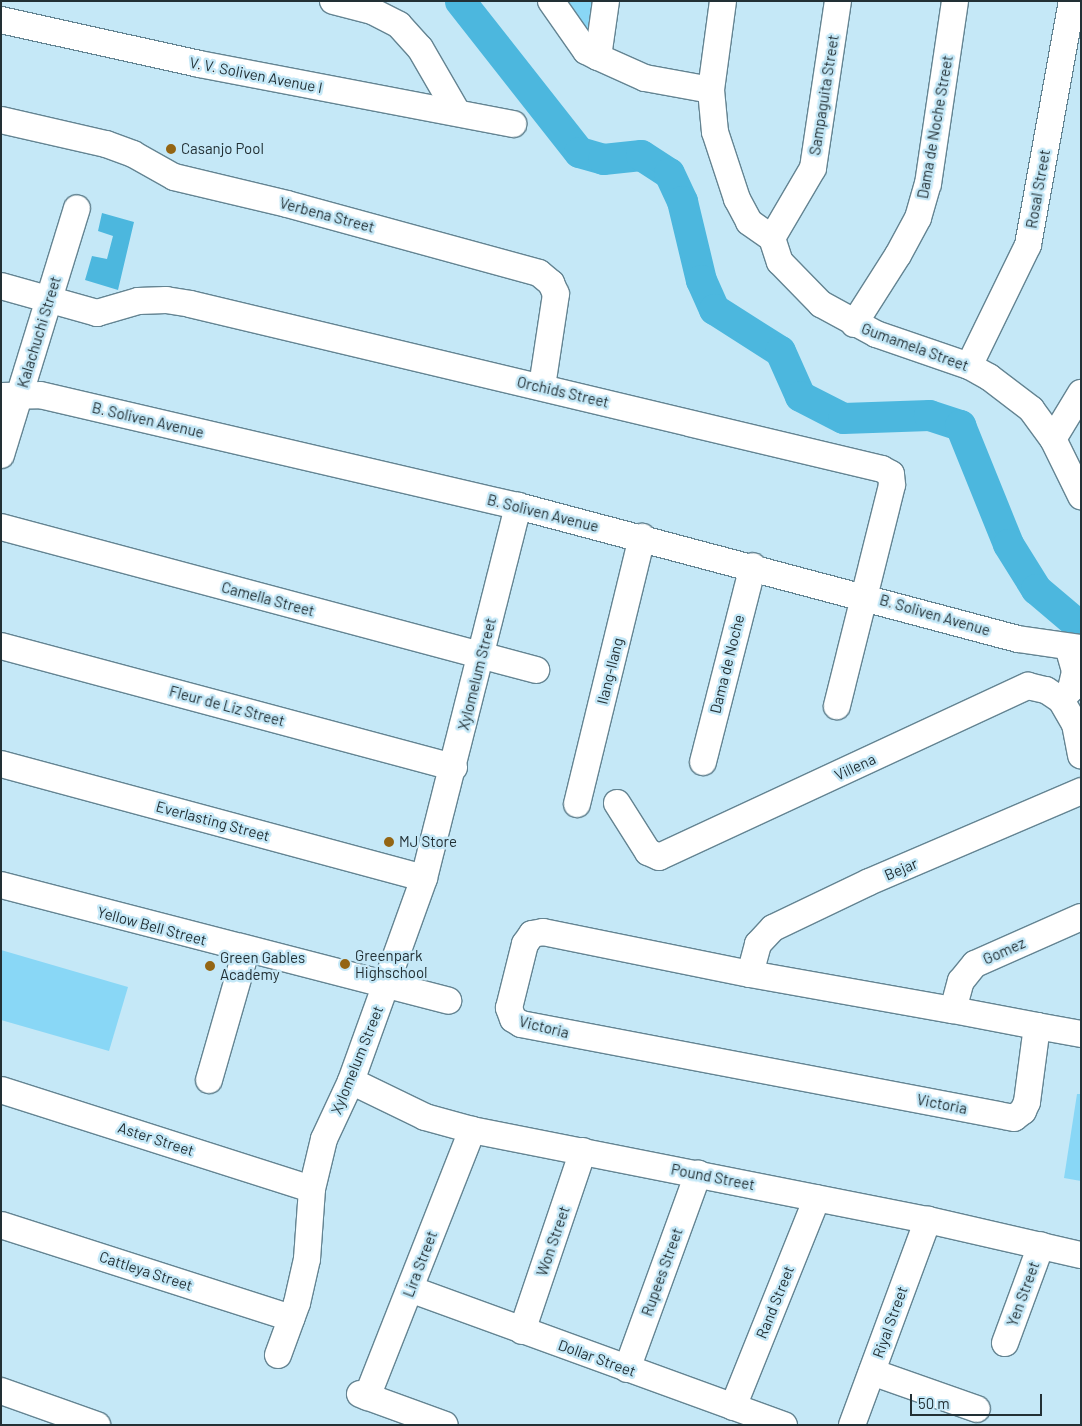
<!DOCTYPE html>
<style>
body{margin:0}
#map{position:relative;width:1082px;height:1426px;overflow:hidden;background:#c5e8f7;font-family:Barlow,sans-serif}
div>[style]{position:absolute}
.green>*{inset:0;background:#89d7f6}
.water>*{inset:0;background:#4cb7de}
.river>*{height:31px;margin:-15.5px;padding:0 15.5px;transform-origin:15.5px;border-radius:15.5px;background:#4cb7de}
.roads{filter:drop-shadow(1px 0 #648492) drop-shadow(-1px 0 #648492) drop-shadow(0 1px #648492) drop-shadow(0 -1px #648492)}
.minor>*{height:26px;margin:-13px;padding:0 13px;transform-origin:13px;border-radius:13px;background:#fff}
.dots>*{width:14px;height:14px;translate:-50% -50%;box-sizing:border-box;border:2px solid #c5e8f7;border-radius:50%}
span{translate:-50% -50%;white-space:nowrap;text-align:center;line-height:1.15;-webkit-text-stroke:5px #c5e8f7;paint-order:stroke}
.street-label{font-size:15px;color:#223035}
.poi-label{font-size:15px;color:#223035}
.left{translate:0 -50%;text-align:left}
.frame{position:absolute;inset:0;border:2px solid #223035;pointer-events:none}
.scale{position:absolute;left:910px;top:1394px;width:132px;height:22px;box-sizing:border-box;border:2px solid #223035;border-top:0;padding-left:6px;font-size:15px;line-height:18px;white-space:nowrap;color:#223035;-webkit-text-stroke:4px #c5e8f7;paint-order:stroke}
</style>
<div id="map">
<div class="green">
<i style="clip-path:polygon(556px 1px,601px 1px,595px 51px)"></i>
<i style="clip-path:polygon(1px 950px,128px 987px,109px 1051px,1px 1020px)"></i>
<i style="clip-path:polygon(1077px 1094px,1081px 1094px,1081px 1181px,1064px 1178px)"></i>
</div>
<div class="water">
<i style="clip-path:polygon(102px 213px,134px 222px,118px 290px,85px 280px,92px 256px,107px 259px,113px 236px,98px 231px)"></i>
</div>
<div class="river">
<i style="left:460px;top:1px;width:192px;rotate:51.8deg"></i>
<i style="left:579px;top:152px;width:25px;rotate:16deg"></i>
<i style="left:603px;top:159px;width:38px;rotate:-6deg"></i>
<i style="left:641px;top:155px;width:33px;rotate:33deg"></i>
<i style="left:669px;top:173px;width:31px;rotate:65deg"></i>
<i style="left:682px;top:201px;width:81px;rotate:76.5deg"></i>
<i style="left:701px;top:280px;width:32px;rotate:66deg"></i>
<i style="left:714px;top:309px;width:78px;rotate:32.5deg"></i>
<i style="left:780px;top:351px;width:49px;rotate:66deg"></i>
<i style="left:800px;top:396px;width:48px;rotate:27.1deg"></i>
<i style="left:843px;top:418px;width:86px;rotate:-2deg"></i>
<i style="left:929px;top:415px;width:33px;rotate:18deg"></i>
<i style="left:960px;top:425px;width:128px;rotate:68deg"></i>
<i style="left:1008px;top:544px;width:53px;rotate:58.1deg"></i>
<i style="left:1036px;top:589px;width:59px;rotate:40.2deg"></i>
</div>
<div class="roads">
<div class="minor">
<i style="left:333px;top:1px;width:40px;rotate:14.4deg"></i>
<i style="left:372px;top:11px;width:30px;rotate:27deg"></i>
<i style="left:399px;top:25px;width:31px;rotate:48deg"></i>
<i style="left:420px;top:48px;width:74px;rotate:60deg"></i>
<i style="left:551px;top:1px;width:61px;rotate:55deg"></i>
<i style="left:586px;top:51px;width:13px;rotate:27deg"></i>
<i style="left:598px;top:57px;width:51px;rotate:24.1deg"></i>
<i style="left:645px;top:78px;width:67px;rotate:10.3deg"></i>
<i style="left:723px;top:1px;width:90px;rotate:97.7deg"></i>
<i style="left:711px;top:90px;width:42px;rotate:84.6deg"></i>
<i style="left:715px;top:132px;width:71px;rotate:71.8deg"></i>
<i style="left:737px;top:199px;width:26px;rotate:62deg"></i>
<i style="left:749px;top:222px;width:28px;rotate:35deg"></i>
<i style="left:772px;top:238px;width:25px;rotate:72deg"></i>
<i style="left:780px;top:262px;width:59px;rotate:45.7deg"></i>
<i style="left:821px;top:304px;width:63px;rotate:28.6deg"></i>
<i style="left:876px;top:334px;width:98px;rotate:19deg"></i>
<i style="left:969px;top:366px;width:23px;rotate:29deg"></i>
<i style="left:989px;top:377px;width:53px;rotate:37.3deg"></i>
<i style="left:1031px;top:409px;width:37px;rotate:54deg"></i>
<i style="left:1053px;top:439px;width:64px;rotate:63.8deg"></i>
<i style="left:1px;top:20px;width:203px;rotate:12.5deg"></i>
<i style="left:199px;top:64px;width:320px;rotate:10.8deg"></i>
<i style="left:598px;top:57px;width:57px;rotate:-81.9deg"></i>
<i style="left:1px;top:120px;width:108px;rotate:12.9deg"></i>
<i style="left:106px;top:144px;width:29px;rotate:20deg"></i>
<i style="left:133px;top:154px;width:47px;rotate:29.3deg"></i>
<i style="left:174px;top:177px;width:116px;rotate:13.4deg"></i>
<i style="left:287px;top:204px;width:261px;rotate:15.3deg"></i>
<i style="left:539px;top:273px;width:16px;rotate:40deg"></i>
<i style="left:551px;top:283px;width:12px;rotate:66deg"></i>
<i style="left:556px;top:294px;width:94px;rotate:98.6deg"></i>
<i style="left:772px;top:238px;width:81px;rotate:-59.6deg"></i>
<i style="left:813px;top:168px;width:169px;rotate:-81.5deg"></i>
<i style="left:1px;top:286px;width:100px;rotate:15.7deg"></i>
<i style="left:97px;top:313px;width:43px;rotate:-16.3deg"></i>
<i style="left:138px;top:301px;width:28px;rotate:-2deg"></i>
<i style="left:166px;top:300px;width:24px;rotate:9deg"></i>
<i style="left:190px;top:304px;width:711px;rotate:13.41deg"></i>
<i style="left:882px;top:469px;width:10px;rotate:29deg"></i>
<i style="left:891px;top:474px;width:11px;rotate:85deg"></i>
<i style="left:892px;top:485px;width:228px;rotate:104deg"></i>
<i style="left:854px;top:324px;width:82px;rotate:-57.5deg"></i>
<i style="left:898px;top:255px;width:42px;rotate:-61.6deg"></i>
<i style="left:918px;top:218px;width:35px;rotate:-74deg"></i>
<i style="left:928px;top:184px;width:185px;rotate:-81.6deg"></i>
<i style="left:969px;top:366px;width:135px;rotate:-64deg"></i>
<i style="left:1028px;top:245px;width:248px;rotate:-79.8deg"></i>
<i style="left:1px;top:396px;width:39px;rotate:-1deg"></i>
<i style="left:40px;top:395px;width:491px;rotate:13.1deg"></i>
<i style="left:518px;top:506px;width:517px;rotate:14.9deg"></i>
<i style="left:1018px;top:639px;width:64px;rotate:8.1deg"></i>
<i style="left:1053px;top:439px;width:54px;rotate:-58.7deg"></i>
<i style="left:1px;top:455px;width:258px;rotate:-72.9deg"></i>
<i style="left:1px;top:527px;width:554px;rotate:14.96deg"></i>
<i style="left:1px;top:646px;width:469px;rotate:15deg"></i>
<i style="left:1061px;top:700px;width:15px;rotate:-48deg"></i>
<i style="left:1071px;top:689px;width:18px;rotate:-77deg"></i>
<i style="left:1075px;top:671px;width:25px;rotate:-106deg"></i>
<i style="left:703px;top:762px;width:202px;rotate:-75.7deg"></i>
<i style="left:1px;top:764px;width:438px;rotate:15.1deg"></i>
<i style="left:617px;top:803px;width:58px;rotate:57.7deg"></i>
<i style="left:648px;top:852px;width:12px;rotate:24deg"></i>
<i style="left:659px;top:857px;width:407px;rotate:-24.9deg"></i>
<i style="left:1028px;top:686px;width:18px;rotate:13deg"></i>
<i style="left:1046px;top:690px;width:18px;rotate:34deg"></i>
<i style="left:1061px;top:700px;width:28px;rotate:60deg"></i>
<i style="left:1075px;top:724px;width:32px;rotate:79deg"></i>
<i style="left:577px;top:804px;width:275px;rotate:-76.3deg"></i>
<i style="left:1px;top:885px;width:462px;rotate:14.5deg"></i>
<i style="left:750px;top:974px;width:31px;rotate:-75deg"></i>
<i style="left:758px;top:944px;width:22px;rotate:-47deg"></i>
<i style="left:773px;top:928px;width:106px;rotate:-25.6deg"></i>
<i style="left:869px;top:882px;width:231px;rotate:-23.2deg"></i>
<i style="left:953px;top:1010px;width:30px;rotate:-75deg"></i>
<i style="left:961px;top:981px;width:22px;rotate:-51deg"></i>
<i style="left:975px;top:964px;width:116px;rotate:-23.9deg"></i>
<i style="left:1037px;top:1026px;width:77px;rotate:97.5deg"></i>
<i style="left:1027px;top:1102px;width:10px;rotate:114deg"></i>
<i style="left:1023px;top:1111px;width:11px;rotate:142deg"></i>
<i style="left:1014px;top:1118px;width:502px;rotate:-169.21deg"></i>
<i style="left:521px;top:1024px;width:9px;rotate:-148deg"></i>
<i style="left:513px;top:1019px;width:12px;rotate:-110deg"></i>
<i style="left:509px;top:1008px;width:66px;rotate:-76deg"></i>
<i style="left:525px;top:944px;width:12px;rotate:-55deg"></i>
<i style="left:532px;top:934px;width:11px;rotate:-10deg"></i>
<i style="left:543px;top:932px;width:211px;rotate:11.5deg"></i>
<i style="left:750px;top:974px;width:206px;rotate:10.1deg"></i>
<i style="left:953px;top:1010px;width:86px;rotate:10.8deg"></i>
<i style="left:1037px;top:1026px;width:45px;rotate:10.3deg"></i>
<i style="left:209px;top:1080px;width:134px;rotate:-74deg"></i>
<i style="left:351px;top:1081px;width:82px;rotate:25.9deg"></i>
<i style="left:425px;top:1117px;width:49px;rotate:15.5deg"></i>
<i style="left:472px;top:1130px;width:465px;rotate:11.2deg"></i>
<i style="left:928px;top:1220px;width:157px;rotate:12.9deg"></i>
<i style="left:1px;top:1090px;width:326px;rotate:17.7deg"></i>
<i style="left:1px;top:1225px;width:305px;rotate:17.8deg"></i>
<i style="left:410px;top:1289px;width:398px;rotate:20deg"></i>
<i style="left:522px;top:1331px;width:190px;rotate:-71.3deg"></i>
<i style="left:1005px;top:1343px;width:104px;rotate:-69.8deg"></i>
<i style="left:278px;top:1355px;width:55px;rotate:-69.9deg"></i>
<i style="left:297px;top:1303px;width:45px;rotate:-77.2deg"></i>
<i style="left:307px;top:1259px;width:70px;rotate:-85.9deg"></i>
<i style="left:312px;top:1189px;width:51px;rotate:-76.5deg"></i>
<i style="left:324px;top:1139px;width:64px;rotate:-65deg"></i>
<i style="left:351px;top:1081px;width:216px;rotate:-70.2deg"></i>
<i style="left:424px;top:878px;width:384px;rotate:-75.8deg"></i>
<i style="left:627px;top:1369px;width:208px;rotate:-70deg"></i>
<i style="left:872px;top:1372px;width:111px;rotate:19.4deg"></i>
<i style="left:1px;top:1391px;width:102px;rotate:19.5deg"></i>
<i style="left:360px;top:1394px;width:90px;rotate:20deg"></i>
<i style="left:367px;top:1397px;width:287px;rotate:-68.5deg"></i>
<i style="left:733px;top:1407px;width:225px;rotate:-68.1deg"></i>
<i style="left:852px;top:1425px;width:219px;rotate:-69.7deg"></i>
</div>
</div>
<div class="dots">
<i style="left:171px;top:149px;background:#946513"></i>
<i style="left:389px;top:842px;background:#946513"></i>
<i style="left:345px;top:964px;background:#946513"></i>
<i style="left:210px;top:966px;background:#946513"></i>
</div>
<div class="street-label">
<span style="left:256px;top:75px;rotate:11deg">V. V. Soliven Avenue I</span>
<span style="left:824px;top:95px;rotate:-81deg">Sampaguita Street</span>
<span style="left:935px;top:127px;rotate:-80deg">Dama de Noche Street</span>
<span style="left:1038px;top:189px;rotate:-80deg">Rosal Street</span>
<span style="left:327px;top:215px;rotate:15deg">Verbena Street</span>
<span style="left:39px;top:332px;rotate:-73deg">Kalachuchi Street</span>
<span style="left:915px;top:347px;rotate:20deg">Gumamela Street</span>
<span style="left:563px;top:392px;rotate:13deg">Orchids Street</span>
<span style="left:148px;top:420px;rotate:13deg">B. Soliven Avenue</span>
<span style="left:543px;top:513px;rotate:14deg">B. Soliven Avenue</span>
<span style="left:268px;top:599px;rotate:15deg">Camella Street</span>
<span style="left:935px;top:615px;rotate:16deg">B. Soliven Avenue</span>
<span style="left:727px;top:664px;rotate:-76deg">Dama de Noche</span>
<span style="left:610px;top:671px;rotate:-76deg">Ilang-Ilang</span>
<span style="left:477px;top:674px;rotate:-76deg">Xylomelum Street</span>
<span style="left:227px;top:706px;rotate:15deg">Fleur de Liz Street</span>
<span style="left:855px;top:767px;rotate:-25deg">Villena</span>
<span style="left:213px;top:821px;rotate:15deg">Everlasting Street</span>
<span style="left:901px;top:869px;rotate:-23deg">Bejar</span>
<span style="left:152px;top:926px;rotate:15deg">Yellow Bell Street</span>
<span style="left:1004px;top:951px;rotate:-24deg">Gomez</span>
<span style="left:544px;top:1027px;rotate:14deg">Victoria</span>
<span style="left:357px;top:1060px;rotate:-68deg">Xylomelum Street</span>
<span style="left:942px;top:1104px;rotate:11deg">Victoria</span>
<span style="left:156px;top:1139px;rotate:18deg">Aster Street</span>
<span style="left:713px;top:1177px;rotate:11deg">Pound Street</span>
<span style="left:553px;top:1241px;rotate:-71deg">Won Street</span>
<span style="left:420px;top:1264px;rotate:-69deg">Lira Street</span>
<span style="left:146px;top:1271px;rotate:18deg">Cattleya Street</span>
<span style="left:662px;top:1272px;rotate:-70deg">Rupees Street</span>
<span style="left:1023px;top:1294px;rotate:-70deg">Yen Street</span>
<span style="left:775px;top:1302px;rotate:-68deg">Rand Street</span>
<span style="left:890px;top:1322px;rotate:-70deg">Riyal Street</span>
<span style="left:597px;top:1358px;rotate:20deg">Dollar Street</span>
</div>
<div class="poi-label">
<span class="left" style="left:181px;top:149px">Casanjo Pool</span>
<span class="left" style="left:399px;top:842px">MJ Store</span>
<span class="left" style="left:355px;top:964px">Greenpark<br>Highschool</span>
<span class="left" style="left:220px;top:966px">Green Gables<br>Academy</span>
</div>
<div class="frame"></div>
<div class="scale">50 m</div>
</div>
